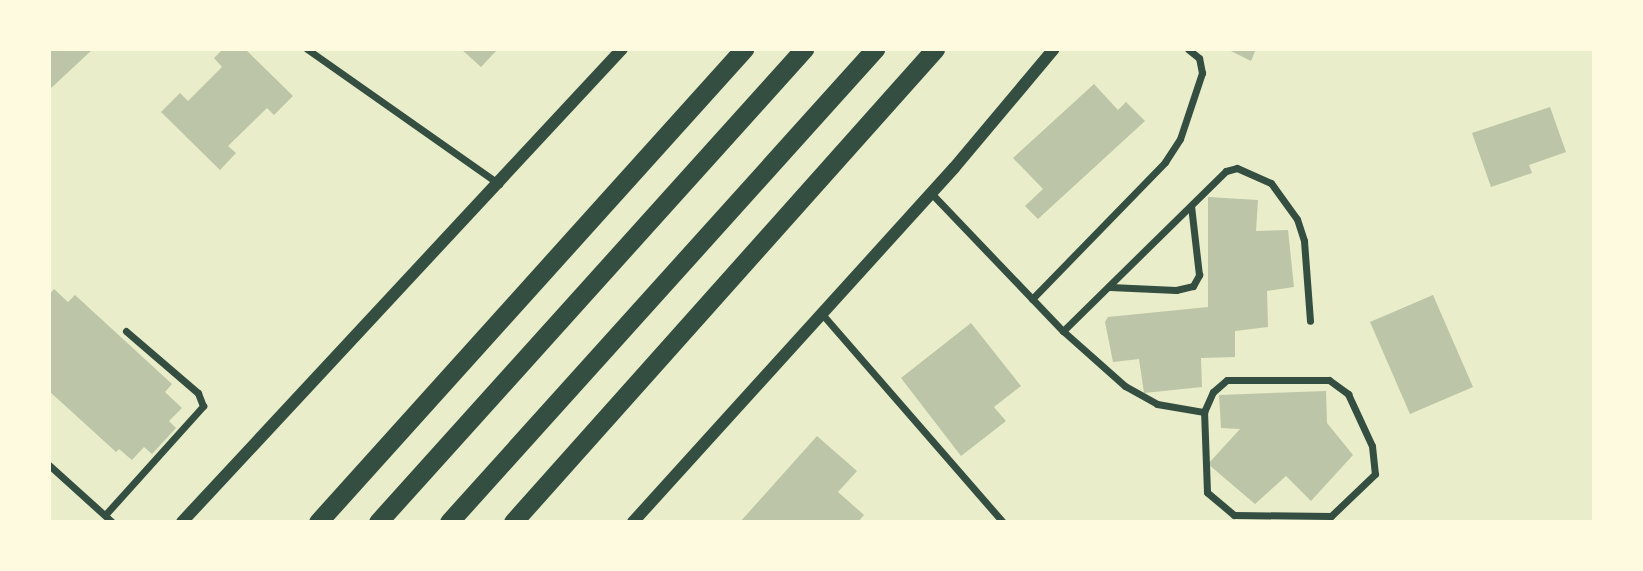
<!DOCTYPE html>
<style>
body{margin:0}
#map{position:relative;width:1643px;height:571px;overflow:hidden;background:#e9edc9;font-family:Quicksand,sans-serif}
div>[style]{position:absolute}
.building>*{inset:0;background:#bcc5a7}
.minor>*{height:7px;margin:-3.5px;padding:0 3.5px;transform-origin:3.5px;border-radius:3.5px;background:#344e41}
.tertiary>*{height:12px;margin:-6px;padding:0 6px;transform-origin:6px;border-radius:6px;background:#344e41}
.trunk>*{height:19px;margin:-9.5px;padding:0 9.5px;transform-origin:9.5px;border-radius:9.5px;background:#344e41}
span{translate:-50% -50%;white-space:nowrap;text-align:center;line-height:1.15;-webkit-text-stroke:5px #fefae0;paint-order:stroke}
.frame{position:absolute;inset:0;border:51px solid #fefae0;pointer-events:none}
</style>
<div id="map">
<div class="building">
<i style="clip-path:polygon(49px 49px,93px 49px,49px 90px)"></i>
<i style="clip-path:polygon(223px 49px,245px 49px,293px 96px,274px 115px,267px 108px,228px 146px,236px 153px,220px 170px,161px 112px,180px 93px,188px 101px,222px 67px,214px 58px)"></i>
<i style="clip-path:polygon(461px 49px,498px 49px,481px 67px)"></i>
<i style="clip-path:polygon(1227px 49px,1256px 49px,1251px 61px)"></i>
<i style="clip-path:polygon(1094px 84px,1118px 110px,1126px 102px,1145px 121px,1038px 219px,1025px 206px,1043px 189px,1013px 158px)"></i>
<i style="clip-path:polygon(1550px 107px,1566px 152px,1529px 165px,1532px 173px,1491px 187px,1472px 133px)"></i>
<i style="clip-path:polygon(1208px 197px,1258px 200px,1256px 231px,1288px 230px,1294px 287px,1267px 291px,1268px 327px,1235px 331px,1235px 357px,1201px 358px,1202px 387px,1144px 393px,1139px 359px,1113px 362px,1105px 322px,1108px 317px,1208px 307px)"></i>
<i style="clip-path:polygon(54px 289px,68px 302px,75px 295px,172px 384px,165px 392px,182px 408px,169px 421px,176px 428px,152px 454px,144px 447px,132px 460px,119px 449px,116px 452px,49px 391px,49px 295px)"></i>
<i style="clip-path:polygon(1433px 295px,1473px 387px,1410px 414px,1370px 322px)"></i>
<i style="clip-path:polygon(971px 323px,1021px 386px,994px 407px,1006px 421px,961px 456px,901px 378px)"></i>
<i style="clip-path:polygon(1326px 391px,1327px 423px,1353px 455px,1311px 501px,1286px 476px,1255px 504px,1208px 464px,1240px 429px,1221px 428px,1219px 395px)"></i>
<i style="clip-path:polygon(817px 436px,857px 471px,838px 492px,864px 515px,858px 522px,740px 522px)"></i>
</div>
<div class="minor">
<i style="left:307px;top:49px;width:235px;rotate:35.1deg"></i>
<i style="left:931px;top:193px;width:191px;rotate:46.3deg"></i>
<i style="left:1063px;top:331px;width:228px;rotate:-44.5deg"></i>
<i style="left:1226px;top:171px;width:11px;rotate:-15deg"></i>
<i style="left:1237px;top:168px;width:37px;rotate:24deg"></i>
<i style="left:1271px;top:183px;width:44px;rotate:54.2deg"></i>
<i style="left:1297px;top:219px;width:23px;rotate:72deg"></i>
<i style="left:1304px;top:241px;width:80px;rotate:85.7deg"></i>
<i style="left:1110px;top:287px;width:66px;rotate:2.6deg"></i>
<i style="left:1176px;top:290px;width:17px;rotate:-13deg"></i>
<i style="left:1193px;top:286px;width:13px;rotate:-61deg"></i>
<i style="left:1199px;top:275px;width:69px;rotate:-96.6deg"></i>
<i style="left:1032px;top:299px;width:191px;rotate:-45.8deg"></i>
<i style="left:1165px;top:162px;width:27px;rotate:-57deg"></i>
<i style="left:1180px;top:139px;width:70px;rotate:-71.6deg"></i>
<i style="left:1202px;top:73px;width:15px;rotate:-101deg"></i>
<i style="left:1199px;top:58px;width:14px;rotate:-141deg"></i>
<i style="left:822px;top:314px;width:276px;rotate:49deg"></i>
<i style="left:1063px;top:331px;width:83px;rotate:41.6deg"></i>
<i style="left:1125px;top:386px;width:37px;rotate:29deg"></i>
<i style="left:1157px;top:404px;width:48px;rotate:9.7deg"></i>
<i style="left:1204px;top:412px;width:22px;rotate:-66deg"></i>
<i style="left:1213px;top:392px;width:18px;rotate:-41deg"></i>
<i style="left:1227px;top:380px;width:102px"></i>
<i style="left:1329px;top:380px;width:24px;rotate:36deg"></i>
<i style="left:1348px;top:394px;width:57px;rotate:65.2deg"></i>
<i style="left:1372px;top:446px;width:28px;rotate:84deg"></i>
<i style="left:1375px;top:474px;width:61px;rotate:136.3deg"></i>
<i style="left:1331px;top:516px;width:97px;rotate:-179.4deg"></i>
<i style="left:1234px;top:515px;width:35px;rotate:-140deg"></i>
<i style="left:1207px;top:492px;width:80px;rotate:-92.1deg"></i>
<i style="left:49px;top:465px;width:85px;rotate:42.1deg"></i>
<i style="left:105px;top:515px;width:147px;rotate:-48deg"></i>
<i style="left:203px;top:406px;width:14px;rotate:-111deg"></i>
<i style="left:198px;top:393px;width:95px;rotate:-139.3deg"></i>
</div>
<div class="tertiary">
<i style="left:182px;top:522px;width:646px;rotate:-47.07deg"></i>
<i style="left:633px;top:522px;width:478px;rotate:-47.8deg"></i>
<i style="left:954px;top:168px;width:155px;rotate:-50deg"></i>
</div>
<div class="trunk">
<i style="left:318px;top:522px;width:637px;rotate:-47.99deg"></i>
<i style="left:378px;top:522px;width:637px;rotate:-47.99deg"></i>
<i style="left:449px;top:522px;width:637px;rotate:-47.99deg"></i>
<i style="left:513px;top:522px;width:634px;rotate:-48.26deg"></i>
</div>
<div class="frame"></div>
</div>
